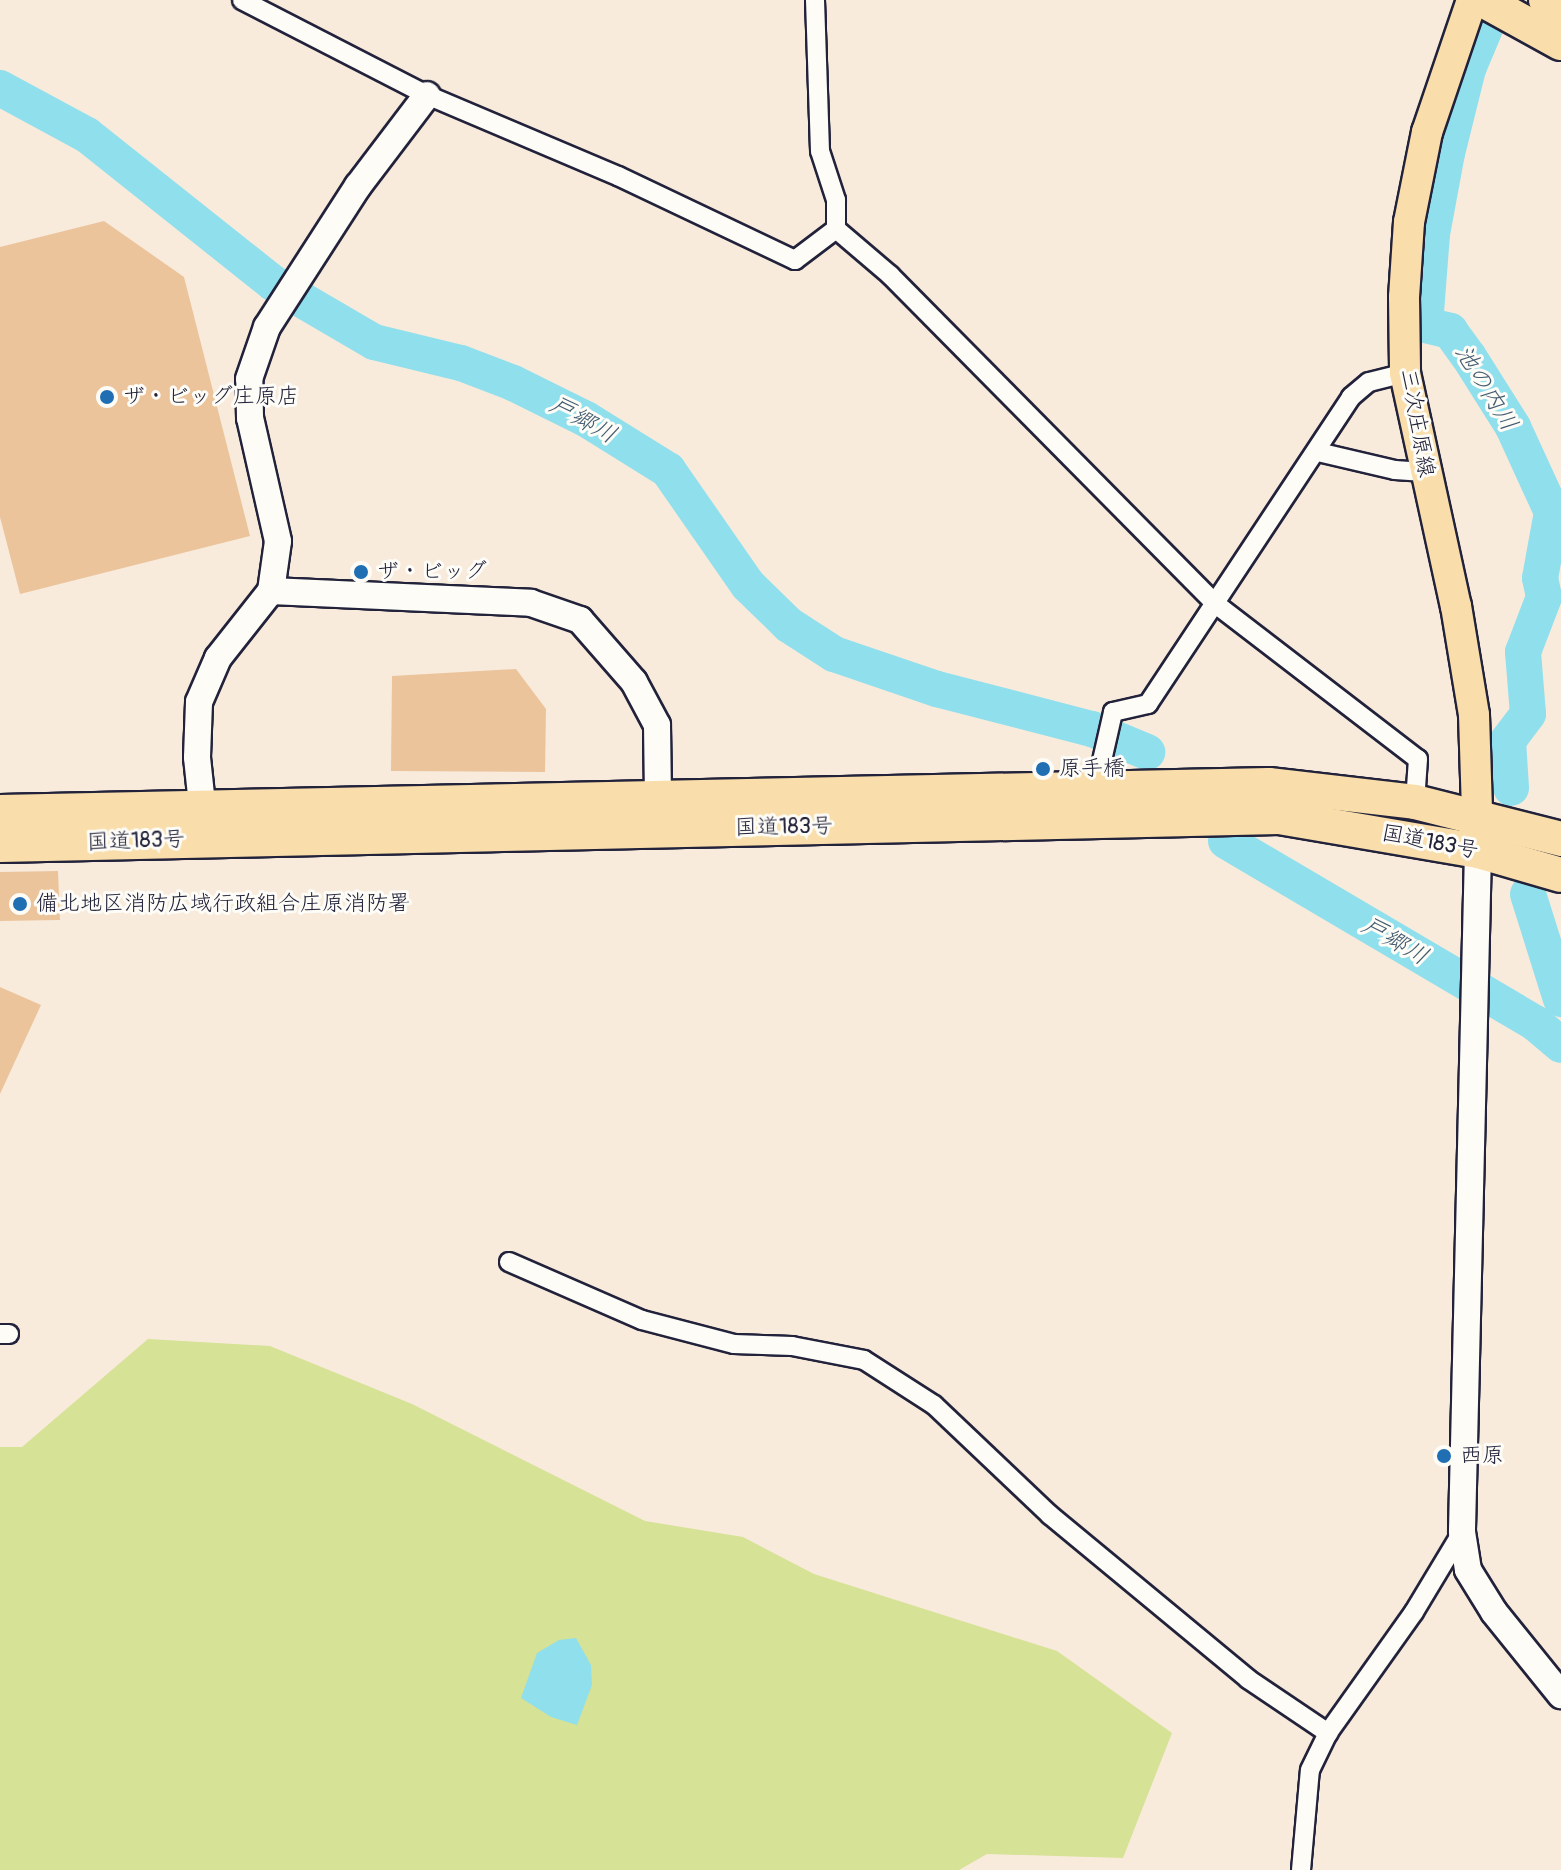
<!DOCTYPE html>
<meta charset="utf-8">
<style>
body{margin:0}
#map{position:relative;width:1561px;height:1870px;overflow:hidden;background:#f8ebdc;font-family:Pangolin,"Klee One",sans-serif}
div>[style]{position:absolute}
.green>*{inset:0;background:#d6e295}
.water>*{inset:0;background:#90dfed}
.river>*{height:36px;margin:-18px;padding:0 18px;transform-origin:18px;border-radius:18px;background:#90dfed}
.building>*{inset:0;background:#ecc49c}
.roads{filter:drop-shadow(2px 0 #22223b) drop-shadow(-2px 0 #22223b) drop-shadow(0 2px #22223b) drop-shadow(0 -2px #22223b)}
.street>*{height:18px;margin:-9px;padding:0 9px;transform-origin:9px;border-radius:9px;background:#fdfcf7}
.secondary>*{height:26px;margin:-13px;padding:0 13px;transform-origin:13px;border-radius:13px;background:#fdfcf7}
.primary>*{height:30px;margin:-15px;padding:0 15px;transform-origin:15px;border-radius:15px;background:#f9deab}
.highway>*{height:34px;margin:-17px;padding:0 17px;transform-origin:17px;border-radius:17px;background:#f9deab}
.dots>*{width:22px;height:22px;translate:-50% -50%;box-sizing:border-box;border:4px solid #fdfcf7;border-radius:50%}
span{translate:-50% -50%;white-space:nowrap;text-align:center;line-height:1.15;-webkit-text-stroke:6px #fdfcf7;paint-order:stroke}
.poi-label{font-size:22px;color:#22223b}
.left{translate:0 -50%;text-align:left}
.street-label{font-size:22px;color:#22223b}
.water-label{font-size:24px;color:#435b70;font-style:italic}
</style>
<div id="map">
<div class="green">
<i style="clip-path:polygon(148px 1339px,270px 1346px,412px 1404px,645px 1521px,743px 1537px,814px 1574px,1057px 1651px,1172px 1733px,1123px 1858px,987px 1854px,959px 1870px,0 1870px,0 1447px,22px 1447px)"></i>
</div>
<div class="water">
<i style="clip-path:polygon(576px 1638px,591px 1665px,592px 1685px,577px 1725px,551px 1717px,521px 1698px,537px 1653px,559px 1640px)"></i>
</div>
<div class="river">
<i style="left:1497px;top:0;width:75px;rotate:112.8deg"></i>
<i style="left:1468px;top:69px;width:87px;rotate:104deg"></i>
<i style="left:1447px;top:153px;width:82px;rotate:100.5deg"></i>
<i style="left:1432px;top:234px;width:91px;rotate:94.4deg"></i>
<i style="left:1425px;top:325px;width:26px;rotate:13deg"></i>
<i style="left:1450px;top:331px;width:32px;rotate:54deg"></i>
<i style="left:1469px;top:357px;width:83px;rotate:57.8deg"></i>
<i style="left:1513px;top:427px;width:94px;rotate:65.4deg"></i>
<i style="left:1552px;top:512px;width:67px;rotate:100.3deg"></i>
<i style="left:1540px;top:578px;width:19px;rotate:78deg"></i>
<i style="left:1544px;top:597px;width:59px;rotate:110.9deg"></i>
<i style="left:1523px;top:652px;width:62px;rotate:85.4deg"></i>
<i style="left:1528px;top:714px;width:34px;rotate:127deg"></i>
<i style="left:1508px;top:741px;width:47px;rotate:86.3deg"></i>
<i style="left:0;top:88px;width:99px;rotate:28.4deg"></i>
<i style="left:87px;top:135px;width:238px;rotate:38.5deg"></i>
<i style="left:273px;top:283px;width:117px;rotate:30.3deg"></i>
<i style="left:374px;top:342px;width:89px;rotate:13.6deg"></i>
<i style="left:461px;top:363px;width:56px;rotate:21deg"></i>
<i style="left:513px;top:383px;width:81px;rotate:26.3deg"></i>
<i style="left:586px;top:419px;width:97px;rotate:31.9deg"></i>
<i style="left:668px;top:470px;width:140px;rotate:55.2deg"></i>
<i style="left:748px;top:585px;width:57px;rotate:44.3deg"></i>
<i style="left:789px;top:625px;width:54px;rotate:32.8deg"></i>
<i style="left:834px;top:654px;width:109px;rotate:18.8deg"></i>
<i style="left:937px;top:689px;width:160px;rotate:14.5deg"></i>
<i style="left:1092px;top:729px;width:60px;rotate:22.7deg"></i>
<i style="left:1226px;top:841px;width:359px;rotate:30.5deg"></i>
<i style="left:1535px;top:1023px;width:34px;rotate:40deg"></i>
<i style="left:1528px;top:894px;width:110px;rotate:72.6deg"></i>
</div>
<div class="building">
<i style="clip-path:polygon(104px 221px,184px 277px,250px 536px,20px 594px,0 517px,0 247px)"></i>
<i style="clip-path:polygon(516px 669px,546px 709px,545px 772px,391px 771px,392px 676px)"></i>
<i style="clip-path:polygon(58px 871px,60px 920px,0 921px,0 872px)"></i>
<i style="clip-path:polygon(0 987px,41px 1005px,0 1094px)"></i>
</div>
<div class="roads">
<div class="street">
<i style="left:242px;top:0;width:208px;rotate:27.2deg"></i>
<i style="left:427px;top:95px;width:207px;rotate:23deg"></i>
<i style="left:618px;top:176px;width:196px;rotate:25.4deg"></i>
<i style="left:795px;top:260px;width:51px;rotate:-37.1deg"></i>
<i style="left:815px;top:0;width:151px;rotate:88.1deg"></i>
<i style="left:820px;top:151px;width:52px;rotate:71.9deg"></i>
<i style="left:836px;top:200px;width:29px;rotate:90deg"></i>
<i style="left:836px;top:229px;width:71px;rotate:40.4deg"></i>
<i style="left:890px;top:275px;width:465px;rotate:45.3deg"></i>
<i style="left:1217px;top:605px;width:253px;rotate:37.5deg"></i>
<i style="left:1418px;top:759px;width:43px;rotate:94deg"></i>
<i style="left:1318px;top:452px;width:79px;rotate:13.2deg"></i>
<i style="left:1395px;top:470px;width:29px;rotate:4deg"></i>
<i style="left:1096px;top:787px;width:77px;rotate:-77.2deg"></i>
<i style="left:1113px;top:712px;width:36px;rotate:-13deg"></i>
<i style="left:1148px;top:704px;width:368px;rotate:-56.5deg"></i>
<i style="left:1351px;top:397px;width:23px;rotate:-40deg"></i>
<i style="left:1369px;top:382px;width:37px;rotate:-14deg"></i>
<i style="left:509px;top:1262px;width:145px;rotate:23.6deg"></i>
<i style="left:642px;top:1320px;width:95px;rotate:14.6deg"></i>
<i style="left:734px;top:1344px;width:58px;rotate:2deg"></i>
<i style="left:792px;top:1346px;width:73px;rotate:11deg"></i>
<i style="left:864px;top:1360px;width:83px;rotate:32.7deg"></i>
<i style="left:934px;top:1405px;width:160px;rotate:43.5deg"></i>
<i style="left:1050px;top:1515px;width:257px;rotate:39.6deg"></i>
<i style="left:1248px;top:1679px;width:97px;rotate:34deg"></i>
<i style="left:0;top:1334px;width:9px"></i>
<i style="left:1301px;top:1870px;width:100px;rotate:-84.9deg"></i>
<i style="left:1310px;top:1770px;width:41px;rotate:-64.1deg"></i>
<i style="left:1328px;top:1733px;width:148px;rotate:-54.6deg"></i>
<i style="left:1414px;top:1612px;width:93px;rotate:-59deg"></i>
</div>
<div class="secondary">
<i style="left:271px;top:591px;width:260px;rotate:2.6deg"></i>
<i style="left:531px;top:603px;width:52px;rotate:19.1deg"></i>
<i style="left:580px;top:620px;width:82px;rotate:48.9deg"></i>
<i style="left:634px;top:682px;width:49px;rotate:61.9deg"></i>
<i style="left:657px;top:725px;width:69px;rotate:89.2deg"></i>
<i style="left:204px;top:823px;width:66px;rotate:-96.1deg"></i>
<i style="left:197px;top:757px;width:55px;rotate:-87.9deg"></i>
<i style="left:199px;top:702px;width:48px;rotate:-66.6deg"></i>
<i style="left:218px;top:658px;width:85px;rotate:-51.7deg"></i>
<i style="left:271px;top:591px;width:50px;rotate:-82deg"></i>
<i style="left:278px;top:541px;width:126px;rotate:-102.8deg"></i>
<i style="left:250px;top:418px;width:39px;rotate:-91deg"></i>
<i style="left:249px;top:379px;width:55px;rotate:-70.9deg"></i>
<i style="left:267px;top:327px;width:168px;rotate:-57.2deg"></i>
<i style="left:358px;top:186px;width:114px;rotate:-52.8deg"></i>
<i style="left:1478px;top:851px;width:681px;rotate:91.35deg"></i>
<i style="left:1462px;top:1532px;width:38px;rotate:81deg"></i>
<i style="left:1468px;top:1570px;width:49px;rotate:58.2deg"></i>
<i style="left:1494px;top:1612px;width:107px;rotate:51.1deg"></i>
</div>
<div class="primary">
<i style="left:1472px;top:0;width:139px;rotate:108.8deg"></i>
<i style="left:1427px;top:132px;width:92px;rotate:101.3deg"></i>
<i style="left:1409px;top:222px;width:75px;rotate:93.8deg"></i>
<i style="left:1404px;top:297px;width:76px;rotate:89.2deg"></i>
<i style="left:1405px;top:373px;width:239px;rotate:77.7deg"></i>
<i style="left:1456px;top:606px;width:110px;rotate:80.6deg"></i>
<i style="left:1474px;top:715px;width:126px;rotate:88.2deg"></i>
</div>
<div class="highway">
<i style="left:1483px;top:0;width:89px;rotate:28.9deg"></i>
<i style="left:1546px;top:0;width:17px;rotate:28deg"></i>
<i style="left:0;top:812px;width:1269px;rotate:-1.22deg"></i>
<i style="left:1269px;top:785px;width:147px;rotate:6.6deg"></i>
<i style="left:1415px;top:802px;width:151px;rotate:14.2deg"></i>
<i style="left:0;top:845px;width:1279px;rotate:-1.25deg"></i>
<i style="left:1279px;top:817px;width:202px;rotate:9.7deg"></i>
<i style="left:1478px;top:851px;width:86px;rotate:16.1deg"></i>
</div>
</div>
<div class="dots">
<i style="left:107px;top:397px;background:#1f6fb2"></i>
<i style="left:361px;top:572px;background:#1f6fb2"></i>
<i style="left:1043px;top:769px;background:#1f6fb2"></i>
<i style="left:20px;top:904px;background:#1f6fb2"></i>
<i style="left:1444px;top:1456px;background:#1f6fb2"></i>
</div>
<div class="poi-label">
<span class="left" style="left:123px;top:397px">ザ・ビッグ庄原店</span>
<span class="left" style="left:377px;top:572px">ザ・ビッグ</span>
<span class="left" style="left:1059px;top:769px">原手橋</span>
<span class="left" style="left:36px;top:904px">備北地区消防広域行政組合庄原消防署</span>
<span class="left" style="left:1460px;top:1456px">西原</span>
</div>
<div class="street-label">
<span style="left:1417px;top:423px;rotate:80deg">三次庄原線</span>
<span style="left:784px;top:827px;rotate:-1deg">国道183号</span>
<span style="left:136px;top:841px;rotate:-2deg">国道183号</span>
<span style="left:1430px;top:842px;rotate:11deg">国道183号</span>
</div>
<div class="water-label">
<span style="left:1486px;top:388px;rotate:58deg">池の内川</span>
<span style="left:583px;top:420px;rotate:29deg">戸郷川</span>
<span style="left:1395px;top:941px;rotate:30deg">戸郷川</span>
</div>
</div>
